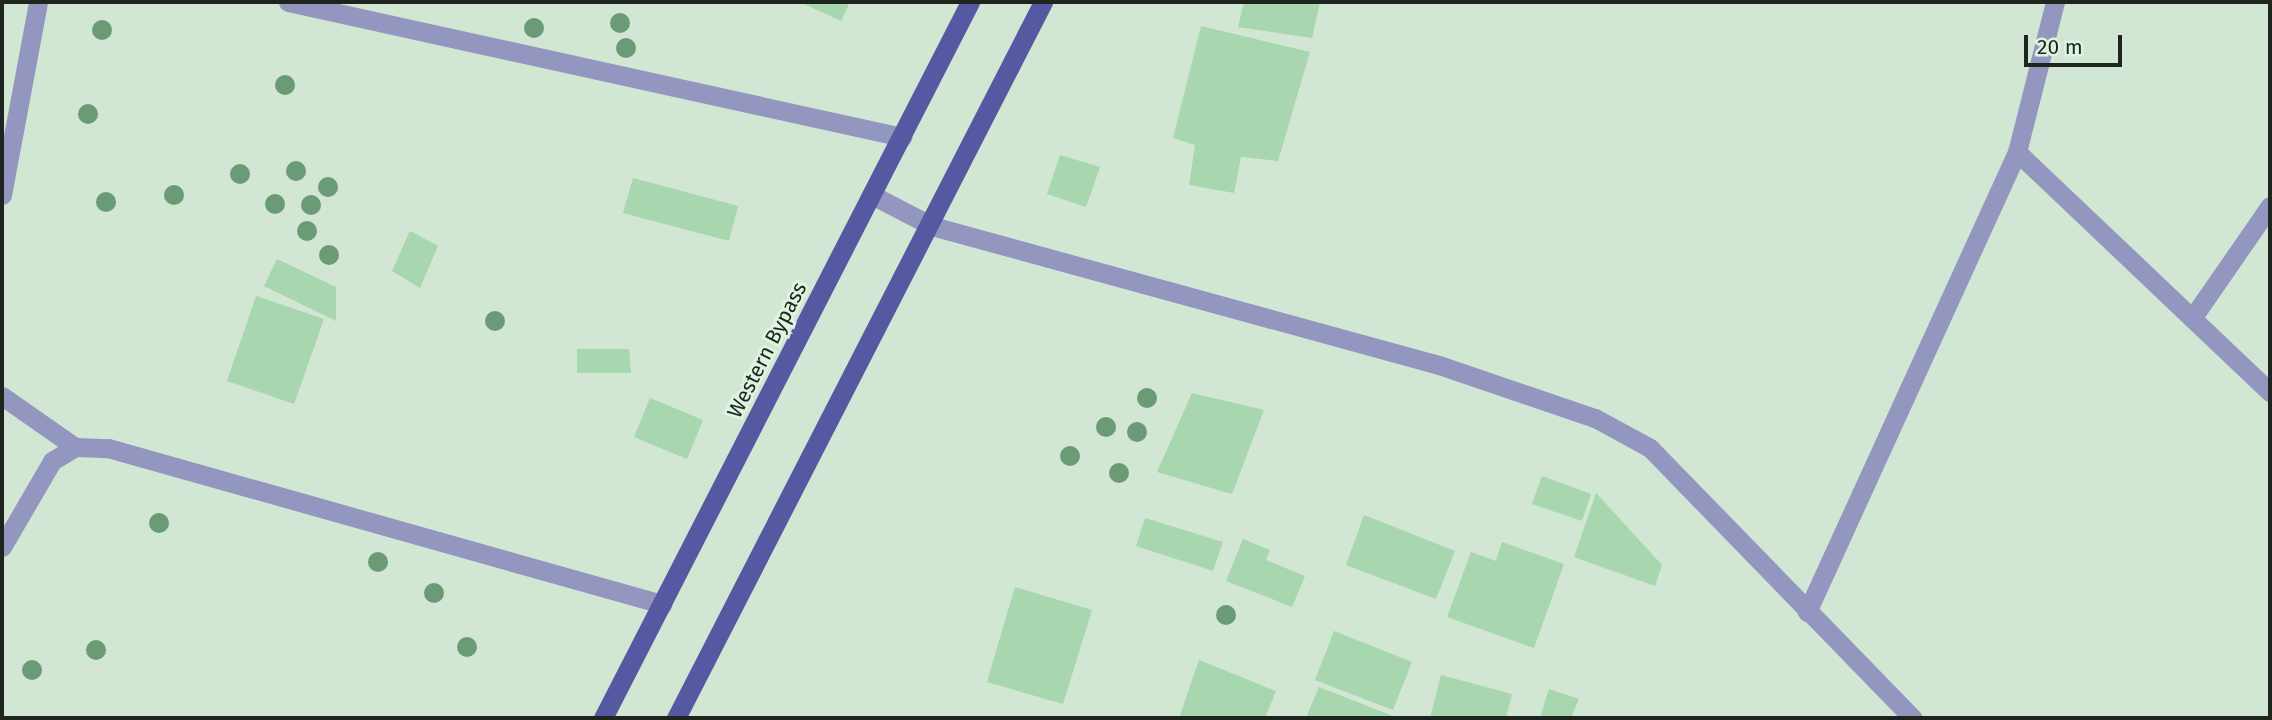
<!DOCTYPE html>
<style>
body{margin:0}
#map{position:relative;width:2272px;height:720px;overflow:hidden;background:#d1e6d3;font-family:"Fira Sans",sans-serif}
div>[style]{position:absolute}
.building>*{inset:0;background:#a8d6ae}
.minor>*{height:19px;margin:-9.5px;padding:0 9.5px;transform-origin:9.5px;border-radius:9.5px;background:#9397c0}
.primary>*{height:19px;margin:-9.5px;padding:0 9.5px;transform-origin:9.5px;border-radius:9.5px;background:#5659a1}
.trees>*{width:20px;height:20px;margin:-10px;border-radius:50%;background:#6b9a76}
span{translate:-50% -50%;white-space:nowrap;text-align:center;line-height:1.15;-webkit-text-stroke:6px #def3e0;paint-order:stroke}
.street-label{font-size:21px;color:#1d251e}
.frame{position:absolute;inset:0;border:4px solid #1d251e;pointer-events:none}
.scale{position:absolute;left:2024px;top:35px;width:98px;height:32px;box-sizing:border-box;border:4px solid #1d251e;border-top:0;padding-left:9px;font-size:21px;line-height:24px;white-space:nowrap;color:#1d251e;-webkit-text-stroke:5px #def3e0;paint-order:stroke}
</style>
<div id="map">
<div class="building">
<i style="clip-path:polygon(800px 2px,850px 2px,841px 21px)"></i>
<i style="clip-path:polygon(1244px 2px,1320px 2px,1312px 38px,1238px 27px)"></i>
<i style="clip-path:polygon(1201px 26px,1310px 52px,1278px 161px,1241px 157px,1234px 193px,1189px 185px,1195px 145px,1173px 138px)"></i>
<i style="clip-path:polygon(1060px 155px,1100px 167px,1086px 207px,1047px 194px)"></i>
<i style="clip-path:polygon(633px 178px,738px 206px,729px 241px,623px 213px)"></i>
<i style="clip-path:polygon(410px 231px,438px 246px,420px 288px,392px 271px)"></i>
<i style="clip-path:polygon(277px 259px,336px 287px,336px 321px,264px 286px)"></i>
<i style="clip-path:polygon(256px 296px,324px 319px,294px 404px,227px 381px)"></i>
<i style="clip-path:polygon(577px 349px,629px 349px,631px 373px,577px 373px)"></i>
<i style="clip-path:polygon(1192px 393px,1264px 410px,1232px 494px,1157px 472px)"></i>
<i style="clip-path:polygon(650px 398px,703px 420px,687px 459px,634px 437px)"></i>
<i style="clip-path:polygon(1542px 476px,1591px 494px,1582px 521px,1532px 504px)"></i>
<i style="clip-path:polygon(1596px 493px,1662px 565px,1655px 586px,1574px 557px)"></i>
<i style="clip-path:polygon(1364px 515px,1455px 551px,1436px 599px,1346px 565px)"></i>
<i style="clip-path:polygon(1145px 518px,1223px 542px,1213px 571px,1136px 546px)"></i>
<i style="clip-path:polygon(1243px 539px,1270px 550px,1266px 560px,1305px 576px,1292px 607px,1226px 581px)"></i>
<i style="clip-path:polygon(1502px 542px,1564px 564px,1534px 648px,1447px 617px,1471px 552px,1496px 561px)"></i>
<i style="clip-path:polygon(1015px 587px,1092px 610px,1063px 704px,987px 682px)"></i>
<i style="clip-path:polygon(1334px 631px,1412px 662px,1393px 710px,1315px 680px)"></i>
<i style="clip-path:polygon(1199px 660px,1276px 691px,1265px 718px,1179px 718px)"></i>
<i style="clip-path:polygon(1441px 675px,1512px 694px,1506px 718px,1430px 718px)"></i>
<i style="clip-path:polygon(1319px 687px,1398px 718px,1306px 718px)"></i>
<i style="clip-path:polygon(1549px 689px,1579px 699px,1571px 718px,1540px 718px)"></i>
</div>
<div class="minor">
<i style="left:288px;top:2px;width:629px;rotate:12.4deg"></i>
<i style="left:2017px;top:152px;width:349px;rotate:43.5deg"></i>
<i style="left:2px;top:195px;width:196px;rotate:-79.4deg"></i>
<i style="left:872px;top:195px;width:68px;rotate:27.3deg"></i>
<i style="left:932px;top:226px;width:526px;rotate:15.33deg"></i>
<i style="left:1439px;top:365px;width:165px;rotate:18.8deg"></i>
<i style="left:1595px;top:418px;width:63px;rotate:28.6deg"></i>
<i style="left:1650px;top:448px;width:377px;rotate:45.8deg"></i>
<i style="left:2193px;top:317px;width:135px;rotate:-55.3deg"></i>
<i style="left:2px;top:396px;width:89px;rotate:34.9deg"></i>
<i style="left:2px;top:547px;width:99px;rotate:-59.8deg"></i>
<i style="left:52px;top:461px;width:27px;rotate:-31deg"></i>
<i style="left:75px;top:447px;width:33px;rotate:2deg"></i>
<i style="left:108px;top:448px;width:576px;rotate:15.73deg"></i>
<i style="left:1807px;top:612px;width:506px;rotate:-65.46deg"></i>
<i style="left:2017px;top:152px;width:155px;rotate:-75.8deg"></i>
</div>
<div class="primary">
<i style="left:603px;top:718px;width:805px;rotate:-62.86deg"></i>
<i style="left:676px;top:718px;width:805px;rotate:-62.86deg"></i>
</div>
<div class="trees">
<i style="left:620px;top:23px"></i>
<i style="left:534px;top:28px"></i>
<i style="left:102px;top:30px"></i>
<i style="left:626px;top:48px"></i>
<i style="left:285px;top:85px"></i>
<i style="left:88px;top:114px"></i>
<i style="left:296px;top:171px"></i>
<i style="left:240px;top:174px"></i>
<i style="left:328px;top:187px"></i>
<i style="left:174px;top:195px"></i>
<i style="left:106px;top:202px"></i>
<i style="left:275px;top:204px"></i>
<i style="left:311px;top:205px"></i>
<i style="left:307px;top:231px"></i>
<i style="left:329px;top:255px"></i>
<i style="left:495px;top:321px"></i>
<i style="left:1147px;top:398px"></i>
<i style="left:1106px;top:427px"></i>
<i style="left:1137px;top:432px"></i>
<i style="left:1070px;top:456px"></i>
<i style="left:1119px;top:473px"></i>
<i style="left:159px;top:523px"></i>
<i style="left:378px;top:562px"></i>
<i style="left:434px;top:593px"></i>
<i style="left:1226px;top:615px"></i>
<i style="left:467px;top:647px"></i>
<i style="left:96px;top:650px"></i>
<i style="left:32px;top:670px"></i>
</div>
<div class="street-label">
<span style="left:767px;top:350px;rotate:-63deg">Western Bypass</span>
</div>
<div class="frame"></div>
<div class="scale">20 m</div>
</div>
